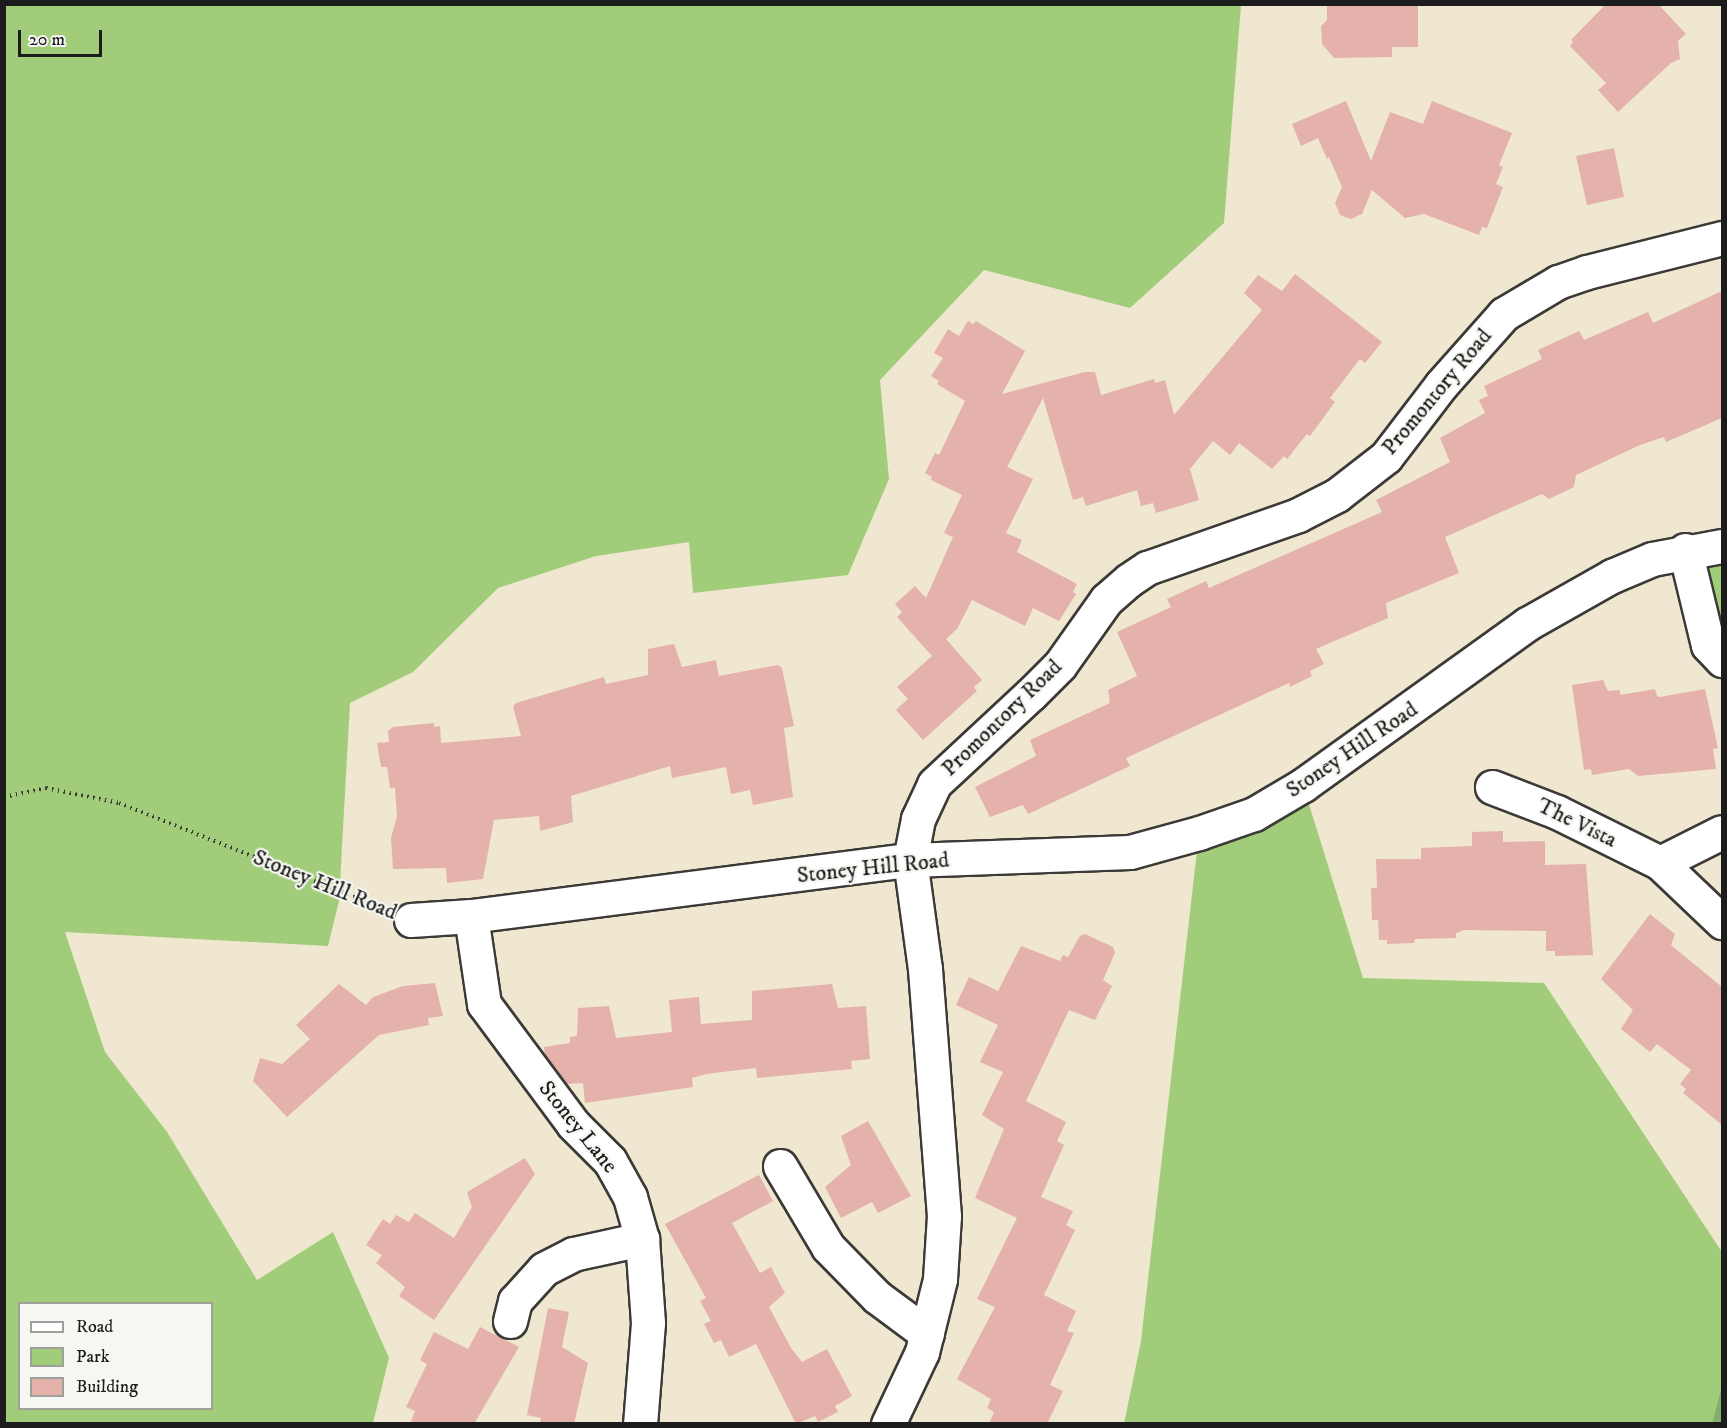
<!DOCTYPE html>
<style>
body{margin:0}
#map{position:relative;width:1727px;height:1428px;overflow:hidden;background:#efe7cf;font-family:"IM FELL DW Pica",serif}
div>[style]{position:absolute}
.green>*{inset:0;background:#a1cd7a}
.forest>*{inset:0;background:#80b06a}
.building>*{inset:0;background:#e5b1ab}
.path>*{height:4px;margin-top:-2px;transform-origin:0;background:repeating-linear-gradient(90deg,#3c3a37 0 1.5px,transparent 0 6px)}
.roads{filter:drop-shadow(2px 0 #3c3a37) drop-shadow(-2px 0 #3c3a37) drop-shadow(0 2px #3c3a37) drop-shadow(0 -2px #3c3a37)}
.minor>*{height:33px;margin:-16.5px;padding:0 16.5px;transform-origin:16.5px;border-radius:16.5px;background:#fff}
span{translate:-50% -50%;white-space:nowrap;text-align:center;line-height:1.15;-webkit-text-stroke:4.5px #f6f6f2;paint-order:stroke}
.street-label{font-size:22px;color:#1c1c1c}
.frame{position:absolute;inset:0;border:6px solid #1c1c1c;pointer-events:none}
.legend{position:absolute;left:18px;top:1302px;width:195px;height:108px;box-sizing:border-box;background:#f6f6f2;border:2px solid #9f9f9c;margin:0;padding:8px 10px;list-style:none;font-size:18px;color:#1c1c1c}
.legend li{display:flex;align-items:center;gap:12px;height:30px}
.legend b{width:30px;border:2px solid #9f9f9c}
.scale{position:absolute;left:18px;top:30px;width:84px;height:27px;box-sizing:border-box;border:3px solid #1c1c1c;border-top:0;padding-left:8px;font-size:18px;line-height:21px;white-space:nowrap;color:#1c1c1c;-webkit-text-stroke:4px #f6f6f2;paint-order:stroke}
</style>
<div id="map">
<div class="green">
<i style="clip-path:polygon(evenodd,5px 4px,1241px 5px,1224px 223px,1130px 308px,984px 270px,880px 380px,889px 479px,848px 575px,693px 593px,689px 542px,596px 556px,498px 588px,413px 672px,350px 703px,339px 901px,328px 946px,65px 932px,105px 1052px,167px 1132px,257px 1280px,333px 1232px,389px 1358px,373px 1423px,5px 1423px,5px 4px,20px 1304px,212px 1304px,212px 1408px,20px 1408px,20px 1304px)"></i>
<i style="clip-path:polygon(1722px 546px,1722px 660px,1691px 581px)"></i>
<i style="clip-path:polygon(1303px 785px,1363px 978px,1544px 983px,1722px 1252px,1722px 1385px,1712px 1423px,1124px 1424px,1141px 1341px,1199px 833px)"></i>
</div>
<div class="forest">
<i style="clip-path:polygon(1722px 1385px,1722px 1423px,1712px 1423px)"></i>
</div>
<div class="building">
<i style="clip-path:polygon(1327px 4px,1418px 6px,1418px 47px,1392px 47px,1392px 57px,1334px 58px,1322px 44px,1321px 26px,1327px 20px)"></i>
<i style="clip-path:polygon(1606px 4px,1658px 4px,1686px 34px,1678px 41px,1680px 59px,1671px 63px,1618px 112px,1598px 90px,1606px 83px,1570px 46px,1573px 42px,1571px 40px)"></i>
<i style="clip-path:polygon(1346px 101px,1371px 161px,1390px 112px,1423px 124px,1432px 101px,1512px 133px,1499px 165px,1503px 167px,1496px 184px,1503px 187px,1487px 228px,1482px 227px,1479px 235px,1424px 214px,1405px 218px,1372px 190px,1362px 214px,1351px 219px,1340px 215px,1335px 203px,1342px 187px,1329px 157px,1327px 159px,1318px 138px,1301px 146px,1292px 124px)"></i>
<i style="clip-path:polygon(1614px 148px,1624px 197px,1587px 205px,1576px 156px)"></i>
<i style="clip-path:polygon(1295px 274px,1382px 342px,1365px 363px,1360px 359px,1330px 398px,1335px 402px,1310px 436px,1307px 434px,1287px 459px,1284px 456px,1272px 469px,1239px 443px,1230px 455px,1213px 441px,1190px 469px,1199px 500px,1156px 513px,1153px 503px,1141px 506px,1137px 490px,1086px 506px,1083px 497px,1073px 500px,1043px 398px,1007px 467px,1033px 479px,1006px 533px,1022px 540px,1017px 552px,1077px 584px,1073px 592px,1076px 594px,1059px 621px,1033px 608px,1025px 626px,972px 600px,957px 629px,946px 639px,982px 680px,974px 687px,977px 691px,923px 740px,896px 710px,908px 699px,897px 687px,932px 656px,897px 617px,902px 612px,895px 604px,915px 586px,926px 598px,953px 537px,944px 533px,962px 495px,931px 480px,932px 477px,925px 473px,935px 453px,939px 455px,965px 401px,937px 384px,939px 381px,931px 376px,943px 358px,934px 353px,948px 329px,959px 336px,968px 321px,973px 324px,976px 321px,1025px 351px,1002px 394px,1085px 372px,1095px 372px,1101px 395px,1154px 379px,1155px 383px,1165px 380px,1174px 415px,1262px 310px,1244px 293px,1258px 275px,1282px 291px)"></i>
<i style="clip-path:polygon(1722px 291px,1722px 418px,1666px 442px,1664px 437px,1640px 445px,1576px 475px,1574px 487px,1549px 499px,1542px 494px,1445px 537px,1459px 573px,1386px 603px,1388px 618px,1316px 649px,1324px 664px,1310px 671px,1312px 676px,1290px 687px,1289px 683px,1126px 758px,1130px 766px,1028px 814px,1023px 805px,990px 817px,975px 787px,1036px 756px,1030px 740px,1110px 703px,1108px 690px,1137px 676px,1117px 632px,1171px 607px,1167px 599px,1206px 581px,1209px 588px,1382px 512px,1376px 500px,1450px 462px,1440px 438px,1485px 413px,1479px 400px,1488px 396px,1484px 386px,1542px 359px,1538px 350px,1579px 331px,1584px 340px,1648px 312px,1653px 323px)"></i>
<i style="clip-path:polygon(674px 644px,682px 667px,716px 660px,719px 676px,778px 665px,782px 668px,794px 726px,784px 728px,793px 797px,753px 805px,750px 790px,731px 794px,726px 767px,672px 778px,670px 766px,571px 796px,573px 822px,540px 831px,539px 816px,494px 820px,483px 879px,447px 883px,446px 868px,393px 869px,391px 838px,397px 816px,395px 788px,390px 788px,387px 767px,381px 767px,377px 743px,389px 742px,388px 731px,393px 727px,434px 723px,434px 727px,440px 726px,441px 743px,521px 736px,513px 707px,516px 703px,604px 677px,606px 684px,648px 675px,648px 649px)"></i>
<i style="clip-path:polygon(1603px 680px,1608px 691px,1620px 690px,1620px 695px,1655px 689px,1657px 696px,1660px 697px,1705px 689px,1718px 748px,1713px 749px,1716px 769px,1638px 776px,1629px 769px,1592px 775px,1591px 769px,1584px 770px,1572px 685px)"></i>
<i style="clip-path:polygon(1503px 831px,1503px 842px,1545px 841px,1545px 865px,1586px 864px,1593px 955px,1555px 956px,1555px 951px,1546px 951px,1546px 931px,1464px 930px,1456px 933px,1456px 938px,1415px 939px,1414px 943px,1387px 944px,1387px 940px,1379px 940px,1378px 920px,1372px 920px,1371px 888px,1377px 888px,1376px 859px,1421px 859px,1421px 848px,1472px 846px,1472px 832px)"></i>
<i style="clip-path:polygon(1650px 914px,1675px 934px,1671px 945px,1722px 987px,1722px 1125px,1683px 1093px,1686px 1089px,1680px 1084px,1691px 1070px,1657px 1044px,1650px 1052px,1621px 1029px,1633px 1010px,1601px 979px)"></i>
<i style="clip-path:polygon(1085px 934px,1113px 947px,1115px 953px,1103px 980px,1112px 986px,1095px 1020px,1069px 1010px,1026px 1101px,1066px 1122px,1057px 1141px,1064px 1145px,1041px 1197px,1073px 1211px,1066px 1225px,1075px 1230px,1044px 1295px,1076px 1311px,1067px 1331px,1074px 1333px,1050px 1385px,1063px 1391px,1047px 1424px,989px 1424px,994px 1412px,987px 1408px,991px 1399px,957px 1379px,995px 1307px,977px 1299px,1017px 1218px,975px 1198px,1004px 1129px,982px 1115px,1003px 1072px,980px 1062px,998px 1025px,956px 1005px,969px 977px,998px 991px,1021px 946px,1060px 961px,1063px 955px,1068px 957px,1080px 936px)"></i>
<i style="clip-path:polygon(435px 983px,443px 1016px,428px 1018px,429px 1025px,379px 1035px,287px 1117px,253px 1081px,260px 1058px,282px 1064px,310px 1039px,296px 1025px,339px 984px,366px 1005px,373px 997px,403px 986px)"></i>
<i style="clip-path:polygon(832px 984px,838px 1008px,866px 1006px,870px 1059px,851px 1061px,852px 1069px,757px 1078px,756px 1068px,706px 1074px,692px 1078px,693px 1087px,585px 1103px,583px 1083px,567px 1084px,545px 1055px,544px 1047px,570px 1043px,570px 1037px,577px 1036px,578px 1008px,609px 1006px,616px 1038px,672px 1032px,669px 1000px,699px 997px,701px 1024px,752px 1020px,752px 991px)"></i>
<i style="clip-path:polygon(868px 1121px,911px 1196px,878px 1213px,872px 1202px,841px 1218px,825px 1187px,851px 1165px,841px 1136px)"></i>
<i style="clip-path:polygon(525px 1158px,535px 1174px,434px 1320px,399px 1296px,405px 1287px,376px 1263px,382px 1255px,366px 1245px,383px 1219px,390px 1224px,396px 1215px,409px 1222px,415px 1213px,454px 1238px,472px 1207px,467px 1192px)"></i>
<i style="clip-path:polygon(759px 1175px,773px 1201px,732px 1223px,760px 1273px,771px 1267px,785px 1293px,769px 1307px,791px 1348px,802px 1362px,827px 1349px,852px 1396px,835px 1406px,838px 1412px,818px 1422px,815px 1416px,796px 1424px,756px 1344px,729px 1357px,721px 1340px,714px 1343px,704px 1324px,711px 1321px,700px 1301px,706px 1298px,665px 1224px)"></i>
<i style="clip-path:polygon(548px 1308px,569px 1312px,562px 1347px,588px 1363px,574px 1424px,540px 1424px,541px 1418px,527px 1415px)"></i>
<i style="clip-path:polygon(480px 1327px,519px 1347px,474px 1424px,410px 1424px,415px 1411px,406px 1407px,427px 1364px,420px 1360px,434px 1332px,468px 1349px)"></i>
</div>
<div class="path">
<i style="left:4px;top:797px;width:43px;rotate:-12.1deg"></i>
<i style="left:46px;top:788px;width:75px;rotate:11.6deg"></i>
<i style="left:119px;top:803px;width:286px;rotate:21.7deg"></i>
</div>
<div class="roads">
<div class="minor">
<i style="left:1685px;top:550px;width:98px;rotate:76.4deg"></i>
<i style="left:1708px;top:645px;width:21px;rotate:47deg"></i>
<i style="left:1492px;top:787px;width:70px;rotate:21deg"></i>
<i style="left:1557px;top:812px;width:115px;rotate:26.3deg"></i>
<i style="left:1660px;top:863px;width:86px;rotate:43.6deg"></i>
<i style="left:1660px;top:863px;width:69px;rotate:-26.6deg"></i>
<i style="left:471px;top:916px;width:89px;rotate:81.6deg"></i>
<i style="left:484px;top:1004px;width:149px;rotate:53.4deg"></i>
<i style="left:573px;top:1124px;width:52px;rotate:45deg"></i>
<i style="left:610px;top:1161px;width:41px;rotate:60.9deg"></i>
<i style="left:630px;top:1197px;width:44px;rotate:74.1deg"></i>
<i style="left:642px;top:1239px;width:84px;rotate:85.9deg"></i>
<i style="left:648px;top:1323px;width:101px;rotate:94.5deg"></i>
<i style="left:411px;top:920px;width:60px;rotate:-3.8deg"></i>
<i style="left:471px;top:916px;width:443px;rotate:-7.3deg"></i>
<i style="left:910px;top:860px;width:220px;rotate:-2.1deg"></i>
<i style="left:1130px;top:852px;width:72px;rotate:-15.4deg"></i>
<i style="left:1199px;top:833px;width:58px;rotate:-19.1deg"></i>
<i style="left:1254px;top:814px;width:57px;rotate:-30.6deg"></i>
<i style="left:1303px;top:785px;width:276px;rotate:-35.7deg"></i>
<i style="left:1527px;top:624px;width:98px;rotate:-29.5deg"></i>
<i style="left:1612px;top:576px;width:43px;rotate:-23deg"></i>
<i style="left:1652px;top:559px;width:71px;rotate:-10.5deg"></i>
<i style="left:780px;top:1166px;width:94px;rotate:59.3deg"></i>
<i style="left:828px;top:1247px;width:70px;rotate:45.6deg"></i>
<i style="left:877px;top:1297px;width:62px;rotate:36.5deg"></i>
<i style="left:510px;top:1321px;width:21px;rotate:-76deg"></i>
<i style="left:515px;top:1301px;width:43px;rotate:-47.8deg"></i>
<i style="left:544px;top:1269px;width:33px;rotate:-27deg"></i>
<i style="left:573px;top:1254px;width:71px;rotate:-12.3deg"></i>
<i style="left:888px;top:1424px;width:80px;rotate:-64.7deg"></i>
<i style="left:922px;top:1352px;width:75px;rotate:-76.1deg"></i>
<i style="left:940px;top:1279px;width:63px;rotate:-86.4deg"></i>
<i style="left:944px;top:1216px;width:248px;rotate:-94.4deg"></i>
<i style="left:925px;top:969px;width:110px;rotate:-97.8deg"></i>
<i style="left:910px;top:860px;width:42px;rotate:-79deg"></i>
<i style="left:918px;top:819px;width:38px;rotate:-65deg"></i>
<i style="left:934px;top:784px;width:132px;rotate:-42.9deg"></i>
<i style="left:1031px;top:694px;width:41px;rotate:-45deg"></i>
<i style="left:1060px;top:665px;width:80px;rotate:-54.7deg"></i>
<i style="left:1106px;top:600px;width:30px;rotate:-41deg"></i>
<i style="left:1129px;top:580px;width:22px;rotate:-34deg"></i>
<i style="left:1147px;top:568px;width:160px;rotate:-19.3deg"></i>
<i style="left:1298px;top:515px;width:44px;rotate:-27.1deg"></i>
<i style="left:1337px;top:495px;width:62px;rotate:-37.8deg"></i>
<i style="left:1386px;top:457px;width:91px;rotate:-52.6deg"></i>
<i style="left:1441px;top:385px;width:95px;rotate:-48.4deg"></i>
<i style="left:1504px;top:314px;width:63px;rotate:-30.7deg"></i>
<i style="left:1558px;top:282px;width:31px;rotate:-19deg"></i>
<i style="left:1587px;top:272px;width:139px;rotate:-14.1deg"></i>
</div>
</div>
<div class="street-label">
<span style="left:1437px;top:392px;rotate:-50deg">Promontory Road</span>
<span style="left:1002px;top:718px;rotate:-44deg">Promontory Road</span>
<span style="left:1352px;top:750px;rotate:-34deg">Stoney Hill Road</span>
<span style="left:1577px;top:823px;rotate:26deg">The Vista</span>
<span style="left:873px;top:868px;rotate:-6deg">Stoney Hill Road</span>
<span style="left:325px;top:885px;rotate:22deg">Stoney Hill Road</span>
<span style="left:578px;top:1127px;rotate:51deg">Stoney Lane</span>
</div>
<div class="frame"></div>
<ul class="legend">
<li><b style="height:8px;background:#fff"></b>Road</li>
<li><b style="height:16px;background:#a1cd7a"></b>Park</li>
<li><b style="height:16px;background:#e5b1ab"></b>Building</li>
</ul>
<div class="scale">20 m</div>
</div>
